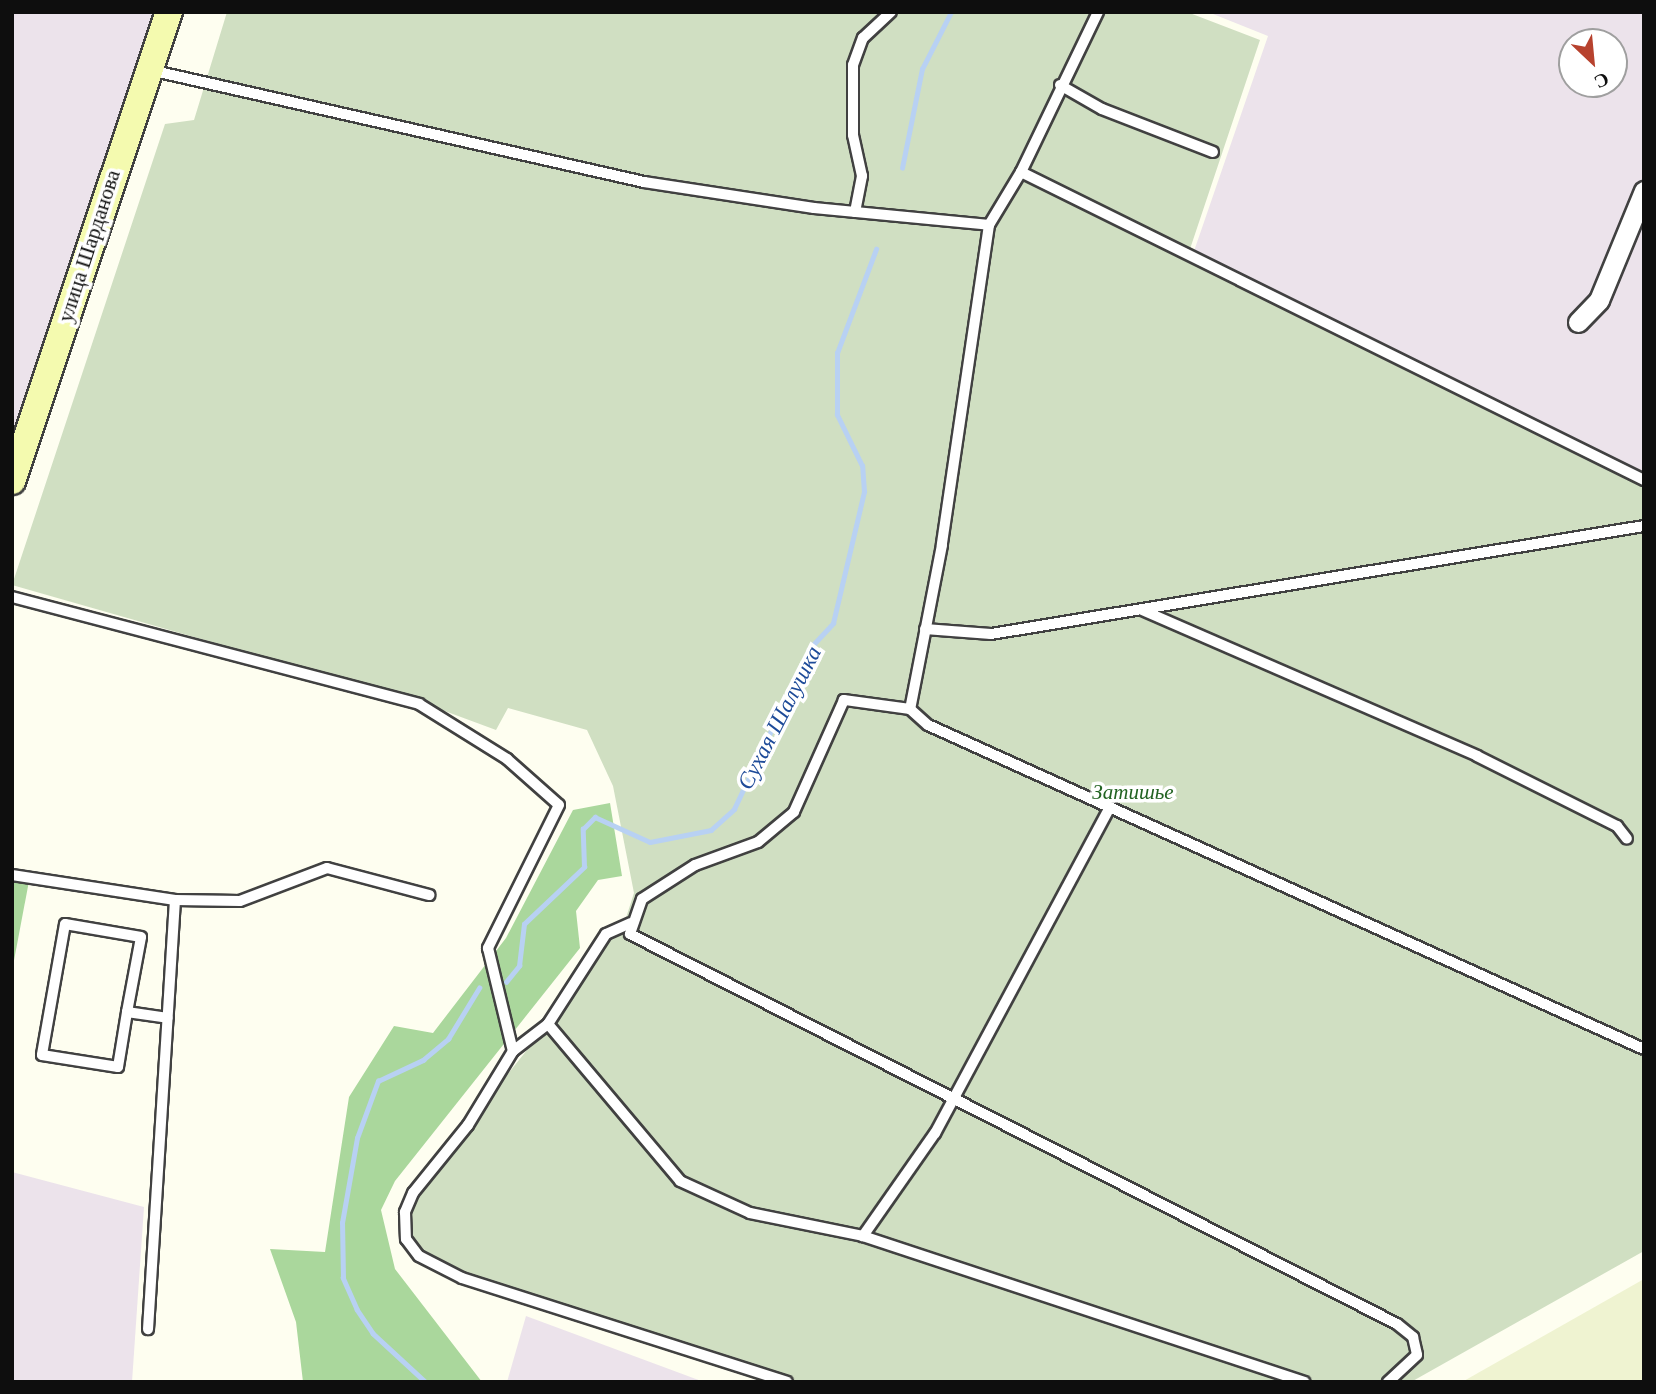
<!DOCTYPE html>
<meta charset="utf-8">
<style>
body{margin:0}
#map{position:relative;width:1656px;height:1394px;overflow:hidden;background:#fefef0;font-family:Georgia,serif}
div>[style]{position:absolute}
.industrial>*{inset:0;background:#ece3eb}
.farmland>*{inset:0;background:#eff3d1}
.forest>*{inset:0;background:#aad79c}
.cemetery>*{inset:0;background:#d0dfc2}
.stream>*{height:4.5px;margin:-2.25px;padding:0 2.25px;transform-origin:2.25px;border-radius:2.25px;background:#b8d1f3}
.roads{filter:drop-shadow(2px 0 #414141) drop-shadow(-2px 0 #414141) drop-shadow(0 2px #414141) drop-shadow(0 -2px #414141)}
.lane>*{height:10px;margin:-5px;padding:0 5px;transform-origin:5px;border-radius:5px;background:#fff}
.street>*{height:19px;margin:-9.5px;padding:0 9.5px;transform-origin:9.5px;border-radius:9.5px;background:#fff}
.secondary>*{height:26px;margin:-13px;padding:0 13px;transform-origin:13px;border-radius:13px;background:#f4faaf}
span{translate:-50% -50%;white-space:nowrap;text-align:center;line-height:1.15;-webkit-text-stroke:7px #fff;paint-order:stroke}
.street-label{font-size:21px;color:#0e0e0e}
.park-label{font-size:21px;color:#226322;font-style:italic}
.water-label{font-size:23px;color:#1e4b99;font-style:italic}
.frame{position:absolute;inset:0;border:14px solid #0e0e0e;pointer-events:none}
.north{position:absolute;left:1558px;top:28px;width:70px;height:70px;box-sizing:border-box;background:#fff;border:2px solid #9f9f9f;border-radius:50%;rotate:154deg;font-size:19px;font-weight:700;line-height:28px;text-align:center;color:#0e0e0e}
.north::after{content:'';display:block;margin:auto;width:24px;height:32px;background:#b7422e;clip-path:polygon(50% 0,100% 100%,50% 72%,0 100%)}
</style>
<div id="map">
<div class="industrial">
<i style="clip-path:polygon(12px 12px,169px 12px,12px 481px)"></i>
<i style="clip-path:polygon(evenodd,1208px 12px,1644px 12px,1644px 475px,1193px 254px,1268px 36px,1208px 12px,1572px 42px,1614px 42px,1614px 84px,1572px 84px,1572px 42px)"></i>
<i style="clip-path:polygon(12px 1172px,144px 1207px,132px 1382px,12px 1382px)"></i>
<i style="clip-path:polygon(526px 1316px,704px 1382px,507px 1382px)"></i>
</div>
<div class="farmland">
<i style="clip-path:polygon(1644px 1279px,1644px 1382px,1462px 1382px)"></i>
</div>
<div class="forest">
<i style="clip-path:polygon(610px 803px,622px 876px,598px 880px,576px 911px,580px 948px,395px 1181px,381px 1210px,395px 1269px,482px 1382px,303px 1382px,296px 1322px,270px 1249px,325px 1252px,349px 1097px,394px 1026px,433px 1033px,506px 938px,573px 810px)"></i>
<i style="clip-path:polygon(12px 879px,29px 881px,12px 971px)"></i>
</div>
<div class="cemetery">
<i style="clip-path:polygon(227px 12px,1187px 12px,1260px 40px,1187px 258px,1644px 486px,1644px 1251px,1411px 1382px,776px 1382px,539px 1305px,410px 1251px,404px 1204px,531px 1045px,601px 937px,624px 924px,634px 893px,613px 786px,587px 730px,508px 708px,496px 730px,415px 700px,12px 585px,165px 124px,194px 120px)"></i>
</div>
<div class="stream">
<i style="left:902px;top:168px;width:101px;rotate:-78.6deg"></i>
<i style="left:922px;top:69px;width:64px;rotate:-63deg"></i>
<i style="left:506px;top:982px;width:21px;rotate:-51deg"></i>
<i style="left:519px;top:966px;width:42px;rotate:-83.2deg"></i>
<i style="left:524px;top:924px;width:83px;rotate:-43.5deg"></i>
<i style="left:584px;top:867px;width:38px;rotate:-92deg"></i>
<i style="left:583px;top:829px;width:17px;rotate:-45deg"></i>
<i style="left:595px;top:817px;width:60px;rotate:24.4deg"></i>
<i style="left:650px;top:842px;width:62px;rotate:-11.1deg"></i>
<i style="left:711px;top:830px;width:31px;rotate:-42deg"></i>
<i style="left:734px;top:809px;width:178px;rotate:-64.7deg"></i>
<i style="left:810px;top:648px;width:34px;rotate:-47deg"></i>
<i style="left:833px;top:623px;width:135px;rotate:-76.7deg"></i>
<i style="left:864px;top:492px;width:26px;rotate:-94deg"></i>
<i style="left:862px;top:466px;width:57px;rotate:-116.1deg"></i>
<i style="left:837px;top:415px;width:62px;rotate:-90deg"></i>
<i style="left:837px;top:353px;width:111px;rotate:-69.4deg"></i>
<i style="left:425px;top:1382px;width:71px;rotate:-137.3deg"></i>
<i style="left:373px;top:1334px;width:29px;rotate:-124deg"></i>
<i style="left:357px;top:1310px;width:35px;rotate:-114deg"></i>
<i style="left:343px;top:1278px;width:55px;rotate:-91deg"></i>
<i style="left:342px;top:1223px;width:86px;rotate:-80deg"></i>
<i style="left:357px;top:1138px;width:61px;rotate:-69.8deg"></i>
<i style="left:378px;top:1081px;width:50px;rotate:-25deg"></i>
<i style="left:423px;top:1060px;width:33px;rotate:-40deg"></i>
<i style="left:448px;top:1039px;width:60px;rotate:-58.7deg"></i>
</div>
<div class="roads">
<div class="lane">
<i style="left:150px;top:70px;width:507px;rotate:12.77deg"></i>
<i style="left:644px;top:182px;width:172px;rotate:8.7deg"></i>
<i style="left:814px;top:208px;width:176px;rotate:5.5deg"></i>
<i style="left:989px;top:225px;width:323px;rotate:98.4deg"></i>
<i style="left:942px;top:545px;width:167px;rotate:101deg"></i>
<i style="left:910px;top:709px;width:24px;rotate:42deg"></i>
<i style="left:928px;top:725px;width:786px;rotate:24.35deg"></i>
<i style="left:1060px;top:85px;width:48px;rotate:29.7deg"></i>
<i style="left:1102px;top:109px;width:119px;rotate:21.2deg"></i>
<i style="left:1021px;top:172px;width:178px;rotate:-64.3deg"></i>
<i style="left:855px;top:212px;width:37px;rotate:-79deg"></i>
<i style="left:862px;top:176px;width:42px;rotate:-102.4deg"></i>
<i style="left:853px;top:135px;width:70px;rotate:-90deg"></i>
<i style="left:853px;top:65px;width:29px;rotate:-70deg"></i>
<i style="left:863px;top:38px;width:38px;rotate:-43deg"></i>
<i style="left:989px;top:225px;width:62px;rotate:-58.9deg"></i>
<i style="left:1021px;top:172px;width:695px;rotate:26.31deg"></i>
<i style="left:12px;top:597px;width:421px;rotate:14.7deg"></i>
<i style="left:419px;top:704px;width:104px;rotate:32deg"></i>
<i style="left:507px;top:759px;width:69px;rotate:41.5deg"></i>
<i style="left:559px;top:805px;width:160px;rotate:116.4deg"></i>
<i style="left:488px;top:948px;width:106px;rotate:76.4deg"></i>
<i style="left:513px;top:1051px;width:87px;rotate:121.3deg"></i>
<i style="left:468px;top:1125px;width:87px;rotate:129deg"></i>
<i style="left:413px;top:1193px;width:21px;rotate:113deg"></i>
<i style="left:405px;top:1212px;width:27px;rotate:88deg"></i>
<i style="left:406px;top:1239px;width:21px;rotate:53deg"></i>
<i style="left:419px;top:1256px;width:48px;rotate:27.1deg"></i>
<i style="left:462px;top:1278px;width:341px;rotate:17.7deg"></i>
<i style="left:1142px;top:610px;width:365px;rotate:23.5deg"></i>
<i style="left:1477px;top:756px;width:157px;rotate:26.6deg"></i>
<i style="left:1617px;top:826px;width:16px;rotate:52deg"></i>
<i style="left:925px;top:629px;width:66px;rotate:4.3deg"></i>
<i style="left:991px;top:634px;width:662px;rotate:-9.39deg"></i>
<i style="left:910px;top:709px;width:67px;rotate:-172.2deg"></i>
<i style="left:844px;top:700px;width:123px;rotate:114.1deg"></i>
<i style="left:794px;top:812px;width:47px;rotate:140.2deg"></i>
<i style="left:758px;top:842px;width:67px;rotate:159.9deg"></i>
<i style="left:695px;top:865px;width:63px;rotate:147.3deg"></i>
<i style="left:642px;top:899px;width:37px;rotate:109deg"></i>
<i style="left:630px;top:934px;width:860px;rotate:26.95deg"></i>
<i style="left:1397px;top:1324px;width:21px;rotate:39deg"></i>
<i style="left:1413px;top:1337px;width:18px;rotate:77deg"></i>
<i style="left:1417px;top:1355px;width:40px;rotate:137deg"></i>
<i style="left:1110px;top:807px;width:370px;rotate:118.2deg"></i>
<i style="left:935px;top:1133px;width:126px;rotate:125deg"></i>
<i style="left:863px;top:1236px;width:465px;rotate:18.3deg"></i>
<i style="left:12px;top:875px;width:165px;rotate:8.7deg"></i>
<i style="left:175px;top:900px;width:430px;rotate:93.6deg"></i>
<i style="left:175px;top:900px;width:65px;rotate:0.9deg"></i>
<i style="left:240px;top:901px;width:93px;rotate:-20.8deg"></i>
<i style="left:327px;top:868px;width:106px;rotate:14.8deg"></i>
<i style="left:127px;top:1012px;width:76px;rotate:-79.4deg"></i>
<i style="left:141px;top:937px;width:77px;rotate:-170.3deg"></i>
<i style="left:65px;top:924px;width:133px;rotate:100deg"></i>
<i style="left:42px;top:1055px;width:77px;rotate:9deg"></i>
<i style="left:118px;top:1067px;width:56px;rotate:-80.7deg"></i>
<i style="left:127px;top:1012px;width:41px;rotate:8.3deg"></i>
<i style="left:548px;top:1024px;width:107px;rotate:-57.2deg"></i>
<i style="left:606px;top:934px;width:27px;rotate:-24deg"></i>
<i style="left:513px;top:1051px;width:44px;rotate:-37.6deg"></i>
<i style="left:548px;top:1024px;width:205px;rotate:49.9deg"></i>
<i style="left:680px;top:1181px;width:77px;rotate:24.6deg"></i>
<i style="left:750px;top:1213px;width:115px;rotate:11.5deg"></i>
</div>
<div class="street">
<i style="left:1578px;top:322px;width:30px;rotate:-46deg"></i>
<i style="left:1599px;top:300px;width:118px;rotate:-67.6deg"></i>
</div>
<div class="secondary">
<i style="left:12px;top:481px;width:495px;rotate:-71.5deg"></i>
</div>
</div>
<div class="street-label">
<span style="left:89px;top:246px;rotate:-72deg">улица Шарданова</span>
</div>
<div class="park-label">
<span style="left:1133px;top:792px">Затишье</span>
</div>
<div class="water-label">
<span style="left:780px;top:718px;rotate:-63deg">Сухая Шалушка</span>
</div>
<div class="frame"></div>
<div class="north">С</div>
</div>
